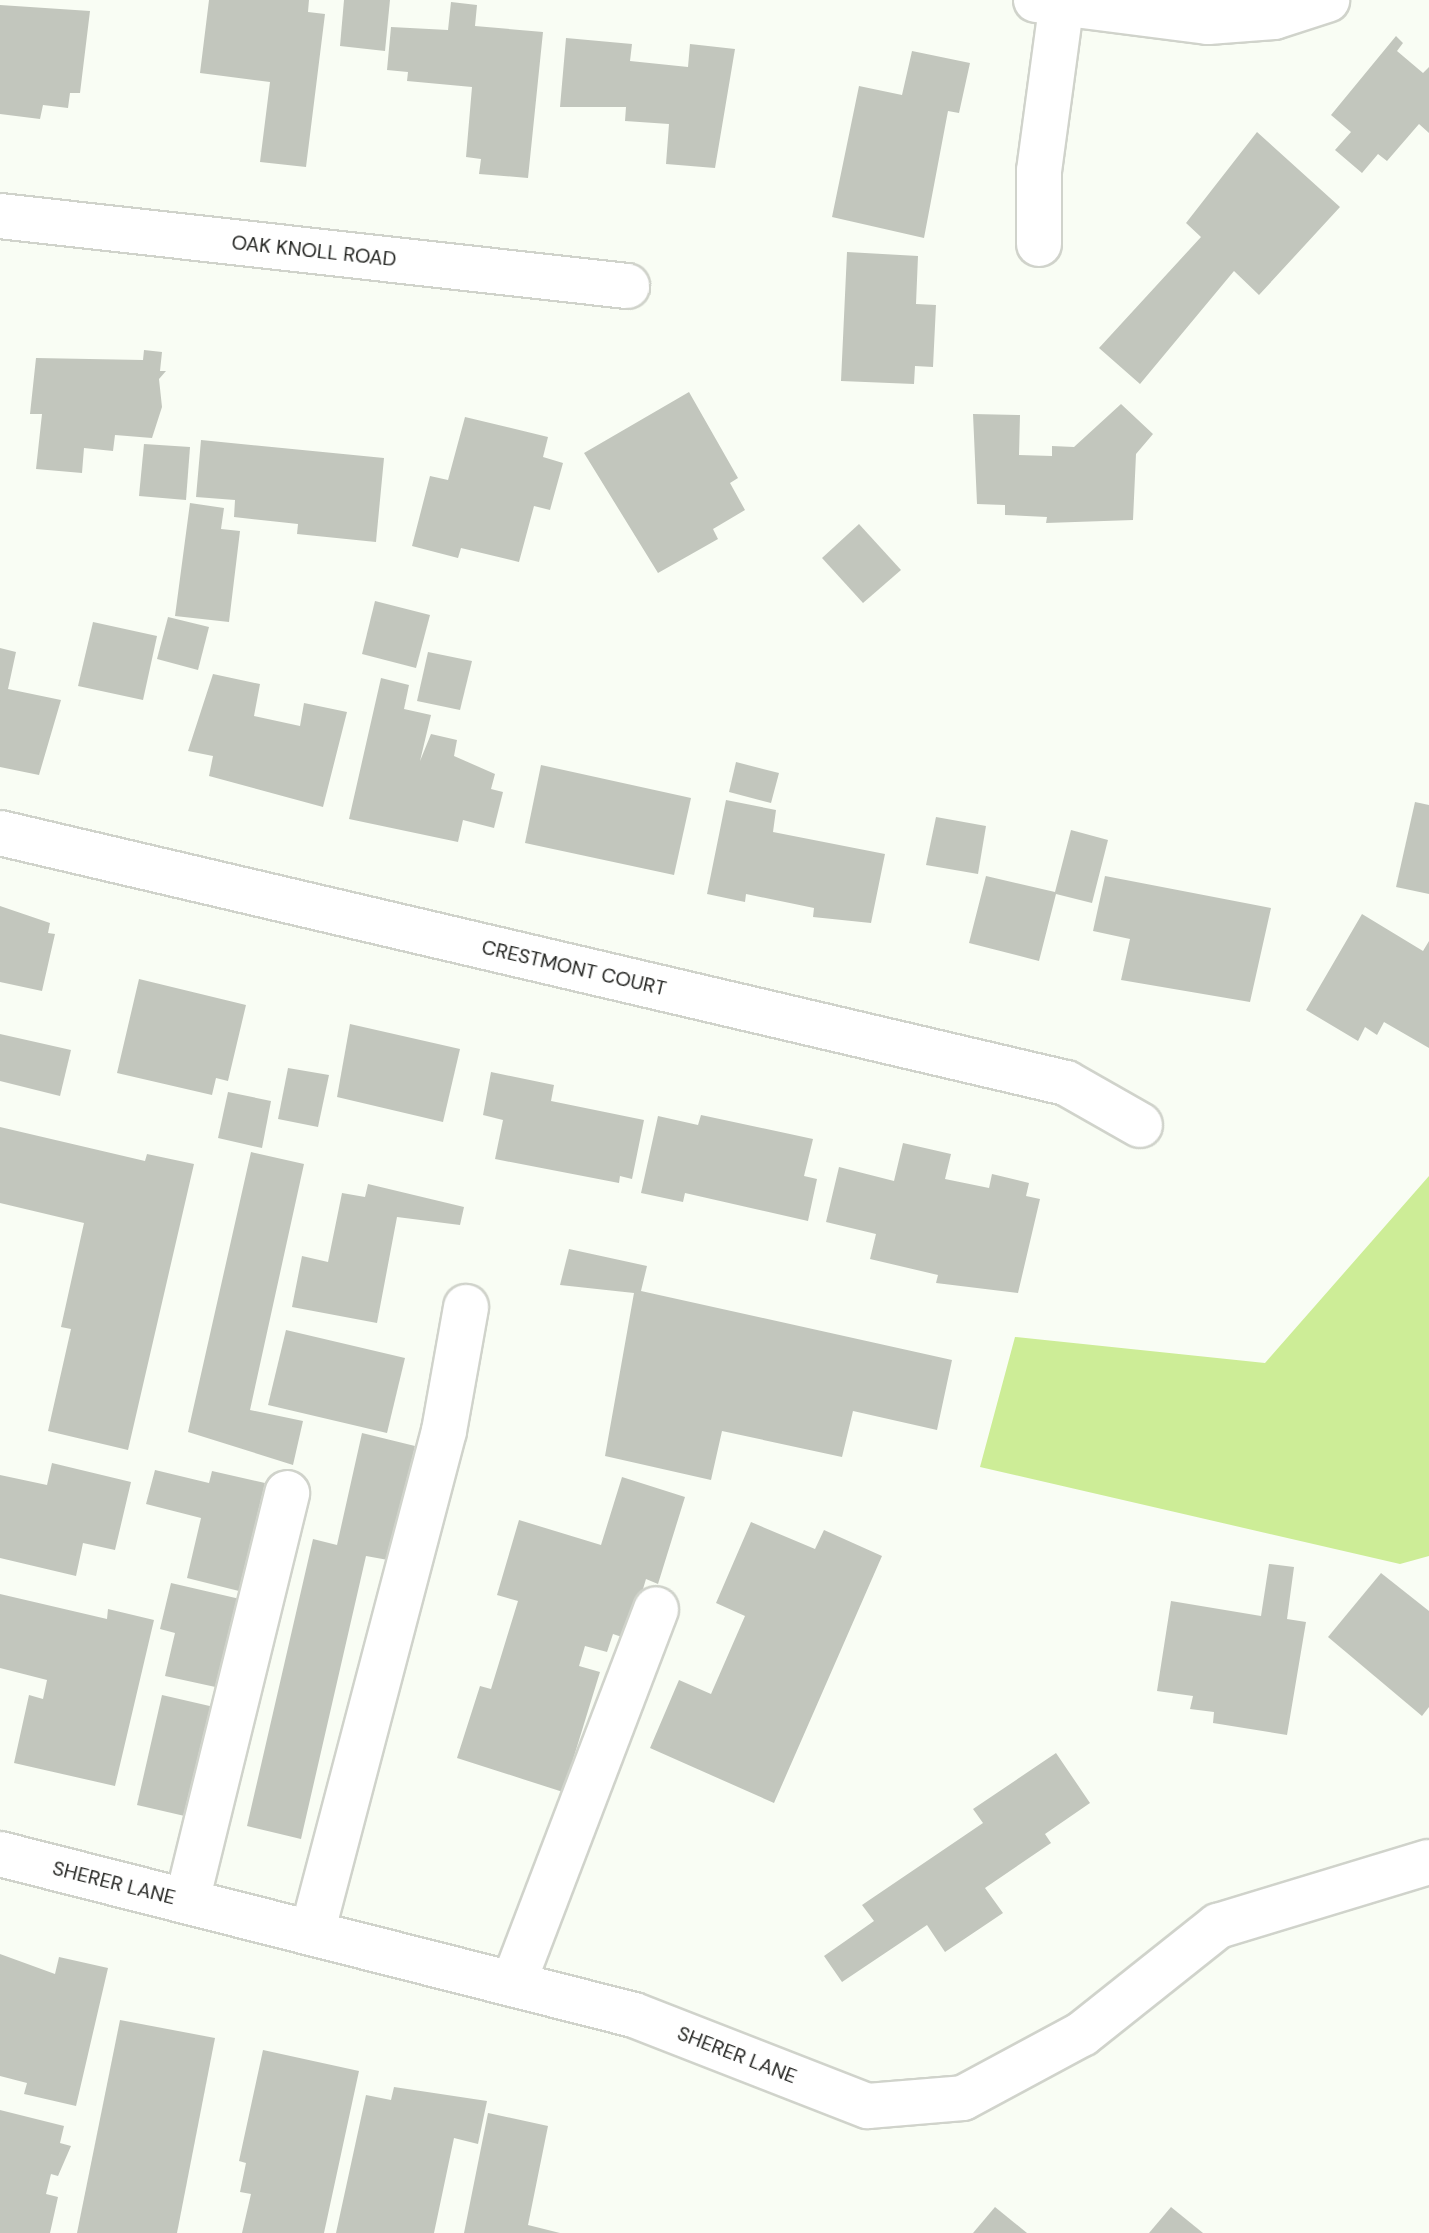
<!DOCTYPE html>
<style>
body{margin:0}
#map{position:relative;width:1429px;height:2233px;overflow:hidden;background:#f9fdf4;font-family:"DM Sans",sans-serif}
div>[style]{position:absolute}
.green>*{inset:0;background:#cded97}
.building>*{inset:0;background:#c2c6bd}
.roads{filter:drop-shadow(2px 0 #d0d3cb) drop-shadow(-2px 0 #d0d3cb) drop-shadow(0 2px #d0d3cb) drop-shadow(0 -2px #d0d3cb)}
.minor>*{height:44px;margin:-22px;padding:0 22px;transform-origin:22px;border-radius:22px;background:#fff}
span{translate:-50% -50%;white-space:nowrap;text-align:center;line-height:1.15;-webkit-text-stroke:6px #fff;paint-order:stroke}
.street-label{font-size:20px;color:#262724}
</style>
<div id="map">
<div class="green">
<i style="clip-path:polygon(1429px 1176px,1429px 1556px,1400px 1564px,980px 1467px,1015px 1337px,1265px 1363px)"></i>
</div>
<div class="building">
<i style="clip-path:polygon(209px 0,309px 0,308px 12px,325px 14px,306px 167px,260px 162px,270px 82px,200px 73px)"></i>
<i style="clip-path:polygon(344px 0,390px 0,385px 51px,340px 46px)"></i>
<i style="clip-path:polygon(451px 2px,477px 5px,475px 26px,543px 32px,528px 178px,479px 174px,481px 159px,466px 157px,472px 87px,407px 81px,408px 72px,387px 70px,391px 27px,448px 30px)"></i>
<i style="clip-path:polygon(0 5px,90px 11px,80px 93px,70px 93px,68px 108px,43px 105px,40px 119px,0 114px)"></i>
<i style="clip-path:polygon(1396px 36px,1403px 43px,1397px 51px,1423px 73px,1429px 67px,1429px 133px,1419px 124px,1387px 161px,1378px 154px,1362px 173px,1335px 150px,1351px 132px,1331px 115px)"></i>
<i style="clip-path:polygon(566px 38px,632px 44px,630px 61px,688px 67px,690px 44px,735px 49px,715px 168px,666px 164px,669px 124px,625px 121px,626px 107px,560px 107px)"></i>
<i style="clip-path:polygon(912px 51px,970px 63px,959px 113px,948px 111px,924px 238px,832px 217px,859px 86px,902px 95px)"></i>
<i style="clip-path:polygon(1257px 132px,1340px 207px,1259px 295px,1234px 271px,1140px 384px,1099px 348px,1201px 237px,1186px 223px)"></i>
<i style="clip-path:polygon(847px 252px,918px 256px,916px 304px,936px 305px,933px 367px,915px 366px,914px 384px,841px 381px)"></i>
<i style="clip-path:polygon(144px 350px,162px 352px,160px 371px,166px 371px,159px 379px,162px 407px,152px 438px,115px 435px,113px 451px,84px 448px,82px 473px,36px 469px,42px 414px,30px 414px,36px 358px,143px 360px)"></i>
<i style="clip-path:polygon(689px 392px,738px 478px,730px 483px,745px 510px,713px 529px,718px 539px,658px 573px,584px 453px)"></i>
<i style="clip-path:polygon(1121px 404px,1153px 434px,1136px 454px,1133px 520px,1046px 523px,1047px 517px,1005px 515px,1005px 505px,977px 504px,973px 414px,1020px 415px,1019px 455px,1052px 456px,1052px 446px,1074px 447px)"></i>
<i style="clip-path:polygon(465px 417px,548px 437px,543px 457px,563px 463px,550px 510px,534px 506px,519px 562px,461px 548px,458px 558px,412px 546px,430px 476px,448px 480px)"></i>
<i style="clip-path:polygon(201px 440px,384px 458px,376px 542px,297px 534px,298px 524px,234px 517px,235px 500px,196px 497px)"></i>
<i style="clip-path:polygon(144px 444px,190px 447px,186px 500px,139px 496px)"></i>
<i style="clip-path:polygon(190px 503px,224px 508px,221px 529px,240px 531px,229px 622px,175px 616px)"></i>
<i style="clip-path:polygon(859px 524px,901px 570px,863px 603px,822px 558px)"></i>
<i style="clip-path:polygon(375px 601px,430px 615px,416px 668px,362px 654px)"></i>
<i style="clip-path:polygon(168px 617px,209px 627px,198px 670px,157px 659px)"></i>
<i style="clip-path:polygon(93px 622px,157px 636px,143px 700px,78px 686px)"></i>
<i style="clip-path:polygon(0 648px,16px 652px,8px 689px,61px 700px,39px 775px,0 767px)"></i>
<i style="clip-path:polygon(428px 652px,472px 661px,460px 710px,417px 701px)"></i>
<i style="clip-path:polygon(213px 674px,260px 684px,254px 716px,300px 726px,304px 703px,347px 712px,323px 807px,209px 776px,213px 756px,188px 751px)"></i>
<i style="clip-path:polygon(381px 678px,409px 685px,404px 709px,431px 715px,420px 761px,431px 734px,457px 740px,454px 756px,495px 774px,491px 789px,503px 792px,494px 828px,463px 820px,458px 842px,349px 819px)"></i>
<i style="clip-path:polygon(736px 762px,779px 773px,771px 803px,729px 792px)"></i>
<i style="clip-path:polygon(541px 765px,691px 798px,674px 875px,525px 843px)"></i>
<i style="clip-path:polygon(726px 800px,776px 810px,773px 832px,885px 854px,871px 923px,813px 917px,814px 908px,746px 894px,745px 902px,707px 894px)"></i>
<i style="clip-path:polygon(1415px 802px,1429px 805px,1429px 894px,1396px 887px)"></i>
<i style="clip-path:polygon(936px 817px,986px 826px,978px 874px,926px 865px)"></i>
<i style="clip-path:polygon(1071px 830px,1108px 840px,1092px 903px,1056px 894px,1039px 961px,969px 943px,986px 876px,1055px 892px)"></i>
<i style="clip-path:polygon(1105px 876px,1271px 908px,1250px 1002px,1121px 980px,1130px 939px,1093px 931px)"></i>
<i style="clip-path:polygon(0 906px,50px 923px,48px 933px,55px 934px,42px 991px,0 982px)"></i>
<i style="clip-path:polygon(1362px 914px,1423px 951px,1429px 941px,1429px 1048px,1384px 1022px,1377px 1035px,1365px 1027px,1358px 1041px,1306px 1010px)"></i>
<i style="clip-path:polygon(139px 979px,246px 1005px,228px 1081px,216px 1078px,212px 1095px,117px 1073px)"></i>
<i style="clip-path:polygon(350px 1024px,460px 1049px,443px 1122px,337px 1097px)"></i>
<i style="clip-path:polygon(0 1034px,71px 1050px,60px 1096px,0 1081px)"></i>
<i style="clip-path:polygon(288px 1068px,329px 1075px,318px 1127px,278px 1119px)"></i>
<i style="clip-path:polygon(491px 1072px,554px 1085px,551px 1101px,644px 1120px,632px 1179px,620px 1176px,619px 1183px,495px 1159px,503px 1120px,483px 1115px)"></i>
<i style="clip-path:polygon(228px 1092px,271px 1101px,262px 1148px,218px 1138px)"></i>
<i style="clip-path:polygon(701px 1115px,813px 1139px,804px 1176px,817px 1179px,808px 1221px,685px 1193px,683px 1202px,641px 1193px,658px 1116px,698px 1125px)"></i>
<i style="clip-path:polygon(0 1127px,145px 1161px,147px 1154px,194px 1164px,128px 1450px,48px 1431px,71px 1329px,61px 1327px,84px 1223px,0 1203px)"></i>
<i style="clip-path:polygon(903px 1143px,951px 1154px,945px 1179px,989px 1188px,992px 1174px,1029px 1183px,1026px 1196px,1040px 1199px,1018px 1293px,936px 1283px,938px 1275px,870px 1259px,876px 1234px,826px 1222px,839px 1167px,894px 1181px)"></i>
<i style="clip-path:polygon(251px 1152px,304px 1164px,250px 1410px,303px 1421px,293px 1465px,188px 1432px)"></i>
<i style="clip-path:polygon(368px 1184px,464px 1207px,460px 1225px,397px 1217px,377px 1323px,292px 1307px,302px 1256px,328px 1262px,342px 1193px,365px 1197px)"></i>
<i style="clip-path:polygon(569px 1249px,647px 1266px,641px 1291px,952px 1360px,937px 1430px,853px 1411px,842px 1457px,722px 1431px,711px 1480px,605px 1456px,634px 1293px,560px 1285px)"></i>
<i style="clip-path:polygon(286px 1330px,405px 1358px,387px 1433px,268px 1405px)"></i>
<i style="clip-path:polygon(362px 1433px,415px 1446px,388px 1560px,366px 1556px,301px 1839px,247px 1826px,313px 1539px,337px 1545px)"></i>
<i style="clip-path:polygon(52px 1463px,131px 1482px,115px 1550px,83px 1543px,76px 1576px,0 1558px,0 1475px,47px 1485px)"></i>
<i style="clip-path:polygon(155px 1470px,209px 1483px,212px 1471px,265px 1483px,239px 1591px,187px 1578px,201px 1518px,146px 1504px)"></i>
<i style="clip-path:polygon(622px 1477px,685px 1497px,658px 1584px,646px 1579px,628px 1639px,613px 1634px,607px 1652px,585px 1646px,579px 1666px,600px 1672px,563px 1792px,457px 1758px,480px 1686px,491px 1689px,518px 1601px,497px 1595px,519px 1520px,601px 1545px)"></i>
<i style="clip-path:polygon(751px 1522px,815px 1549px,824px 1530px,882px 1556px,774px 1803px,650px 1748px,679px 1680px,711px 1694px,745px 1616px,716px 1603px)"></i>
<i style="clip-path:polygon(1269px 1564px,1294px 1567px,1287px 1619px,1306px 1622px,1287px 1735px,1213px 1723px,1214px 1712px,1190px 1709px,1193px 1696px,1157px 1691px,1171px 1601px,1261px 1616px)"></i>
<i style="clip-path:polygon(1381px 1573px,1429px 1611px,1429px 1707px,1422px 1716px,1328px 1637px)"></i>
<i style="clip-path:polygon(171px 1583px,240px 1599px,220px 1688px,165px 1676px,175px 1633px,160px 1629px)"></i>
<i style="clip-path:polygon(0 1594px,107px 1619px,108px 1609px,154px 1620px,115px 1786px,14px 1763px,29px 1695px,43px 1699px,47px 1680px,0 1668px)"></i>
<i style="clip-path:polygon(162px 1695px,214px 1707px,189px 1817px,137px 1805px)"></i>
<i style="clip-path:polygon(1056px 1753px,1090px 1803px,1045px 1834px,1051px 1843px,985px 1888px,1003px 1913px,945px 1952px,927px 1925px,842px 1982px,824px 1956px,874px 1921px,862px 1905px,983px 1823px,973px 1809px)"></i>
<i style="clip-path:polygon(0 1954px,55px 1974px,59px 1957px,108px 1968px,76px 2106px,24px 2094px,27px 2083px,0 2076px)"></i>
<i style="clip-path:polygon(120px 2020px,215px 2038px,177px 2233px,77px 2233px)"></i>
<i style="clip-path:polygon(263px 2050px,359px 2071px,324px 2233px,242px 2233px,251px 2194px,240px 2192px,246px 2163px,239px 2161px)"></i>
<i style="clip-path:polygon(394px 2087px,487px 2101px,478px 2144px,454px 2138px,434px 2233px,336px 2233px,366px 2095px,391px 2100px)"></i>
<i style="clip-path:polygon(0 2110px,64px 2126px,60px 2143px,71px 2146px,58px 2176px,51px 2174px,46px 2194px,58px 2197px,50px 2233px,0 2233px)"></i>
<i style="clip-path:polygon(488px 2113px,548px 2126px,528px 2225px,560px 2233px,464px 2233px)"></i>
<i style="clip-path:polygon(995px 2207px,1027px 2233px,973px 2233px)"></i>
<i style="clip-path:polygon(1171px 2207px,1203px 2233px,1149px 2233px)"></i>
</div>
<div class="roads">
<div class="minor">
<i style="left:1036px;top:0;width:173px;rotate:7.3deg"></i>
<i style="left:1208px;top:22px;width:66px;rotate:-4.3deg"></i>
<i style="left:1274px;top:17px;width:56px;rotate:-17.8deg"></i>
<i style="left:0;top:216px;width:631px;rotate:6.37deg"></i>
<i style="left:1039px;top:244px;width:73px;rotate:-90deg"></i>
<i style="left:1039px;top:171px;width:163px;rotate:-82.3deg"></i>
<i style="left:0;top:833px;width:1095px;rotate:13.2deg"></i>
<i style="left:1066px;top:1083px;width:85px;rotate:29.6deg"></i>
<i style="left:0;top:1854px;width:654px;rotate:14.25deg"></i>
<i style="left:634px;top:2015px;width:251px;rotate:21.3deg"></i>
<i style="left:868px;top:2106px;width:95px;rotate:-4.8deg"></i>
<i style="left:963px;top:2098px;width:135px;rotate:-28.3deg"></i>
<i style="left:1082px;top:2034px;width:174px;rotate:-38.5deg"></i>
<i style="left:1218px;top:1926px;width:220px;rotate:-16.9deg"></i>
<i style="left:187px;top:1901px;width:420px;rotate:-76.2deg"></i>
<i style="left:312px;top:1933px;width:519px;rotate:-75.27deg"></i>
<i style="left:444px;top:1431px;width:126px;rotate:-79.9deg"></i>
<i style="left:513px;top:1984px;width:401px;rotate:-69.1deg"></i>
</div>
</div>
<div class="street-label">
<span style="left:314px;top:251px;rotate:6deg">OAK KNOLL ROAD</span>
<span style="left:574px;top:968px;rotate:13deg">CRESTMONT COURT</span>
<span style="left:114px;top:1883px;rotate:14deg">SHERER LANE</span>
<span style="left:737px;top:2055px;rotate:21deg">SHERER LANE</span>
</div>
</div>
